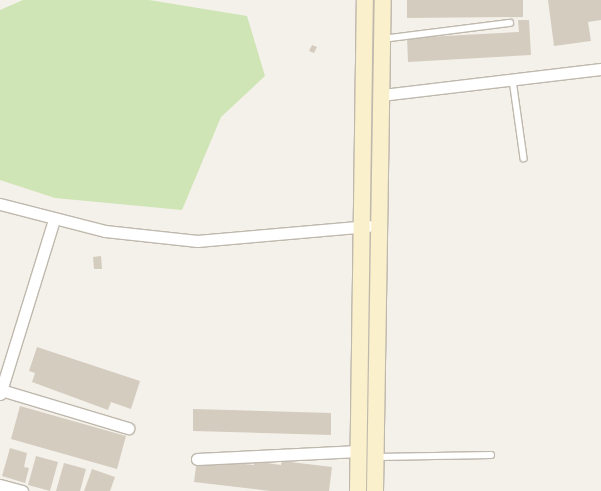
<!DOCTYPE html>
<style>
body{margin:0}
#map{position:relative;width:601px;height:491px;overflow:hidden;background:#f4f1ea;font-family:Figtree,sans-serif}
div>[style]{position:absolute}
.green>*{inset:0;background:#cfe5b5}
.building>*{inset:0;background:#d5ccc0}
.roads{filter:drop-shadow(1px 0 #bfb8ad) drop-shadow(-1px 0 #bfb8ad) drop-shadow(0 1px #bfb8ad) drop-shadow(0 -1px #bfb8ad)}
.lane>*{height:5.5px;margin:-2.75px;padding:0 2.75px;transform-origin:2.75px;border-radius:2.75px;background:#fff}
.street>*{height:11px;margin:-5.5px;padding:0 5.5px;transform-origin:5.5px;border-radius:5.5px;background:#fff}
.secondary>*{height:16px;margin:-8px;padding:0 8px;transform-origin:8px;border-radius:8px;background:#fbf0cc}
span{translate:-50% -50%;white-space:nowrap;text-align:center;line-height:1.15;-webkit-text-stroke:4px #fff;paint-order:stroke}
</style>
<div id="map">
<div class="green">
<i style="clip-path:polygon(23px 0,149px 0,247px 16px,265px 76px,221px 117px,182px 210px,55px 198px,0 180px,0 10px)"></i>
</div>
<div class="building">
<i style="clip-path:polygon(407px 0,523px 0,523px 17px,407px 18px)"></i>
<i style="clip-path:polygon(548px 0,601px 0,601px 20px,588px 22px,591px 41px,554px 46px)"></i>
<i style="clip-path:polygon(518px 20px,529px 20px,531px 55px,408px 62px,407px 38px,519px 32px)"></i>
<i style="clip-path:polygon(312px 45px,317px 47px,314px 53px,309px 51px)"></i>
<i style="clip-path:polygon(101px 256px,102px 269px,94px 269px,93px 257px)"></i>
<i style="clip-path:polygon(37px 347px,140px 381px,131px 409px,111px 402px,108px 410px,32px 382px,35px 373px,29px 371px)"></i>
<i style="clip-path:polygon(20px 406px,126px 436px,117px 469px,11px 439px)"></i>
<i style="clip-path:polygon(193px 409px,331px 413px,331px 435px,193px 431px)"></i>
<i style="clip-path:polygon(10px 448px,27px 453px,24px 467px,29px 468px,25px 483px,2px 476px)"></i>
<i style="clip-path:polygon(36px 456px,58px 462px,50px 491px,28px 485px)"></i>
<i style="clip-path:polygon(197px 459px,254px 465px,254px 461px,281px 465px,282px 461px,332px 467px,329px 491px,270px 491px,194px 482px)"></i>
<i style="clip-path:polygon(64px 463px,86px 469px,80px 491px,56px 491px)"></i>
<i style="clip-path:polygon(92px 469px,115px 477px,110px 491px,84px 491px)"></i>
</div>
<div class="roads">
<div class="lane">
<i style="left:383px;top:39px;width:128px;rotate:-7.2deg"></i>
<i style="left:513px;top:80px;width:79px;rotate:82deg"></i>
<i style="left:378px;top:457px;width:113px;rotate:-1deg"></i>
</div>
<div class="street">
<i style="left:382px;top:95px;width:221px;rotate:-6.8deg"></i>
<i style="left:0;top:204px;width:108px;rotate:14.4deg"></i>
<i style="left:105px;top:231px;width:93px;rotate:6.2deg"></i>
<i style="left:197px;top:241px;width:172px;rotate:-5deg"></i>
<i style="left:1px;top:390px;width:133px;rotate:16.7deg"></i>
<i style="left:0;top:394px;width:182px;rotate:-72.8deg"></i>
<i style="left:197px;top:459px;width:162px;rotate:-2.8deg"></i>
<i style="left:0;top:485px;width:23px;rotate:15deg"></i>
</div>
<div class="secondary">
<i style="left:358px;top:491px;width:491px;rotate:-89.2deg"></i>
<i style="left:375px;top:491px;width:491px;rotate:-89.1deg"></i>
</div>
</div>
</div>
